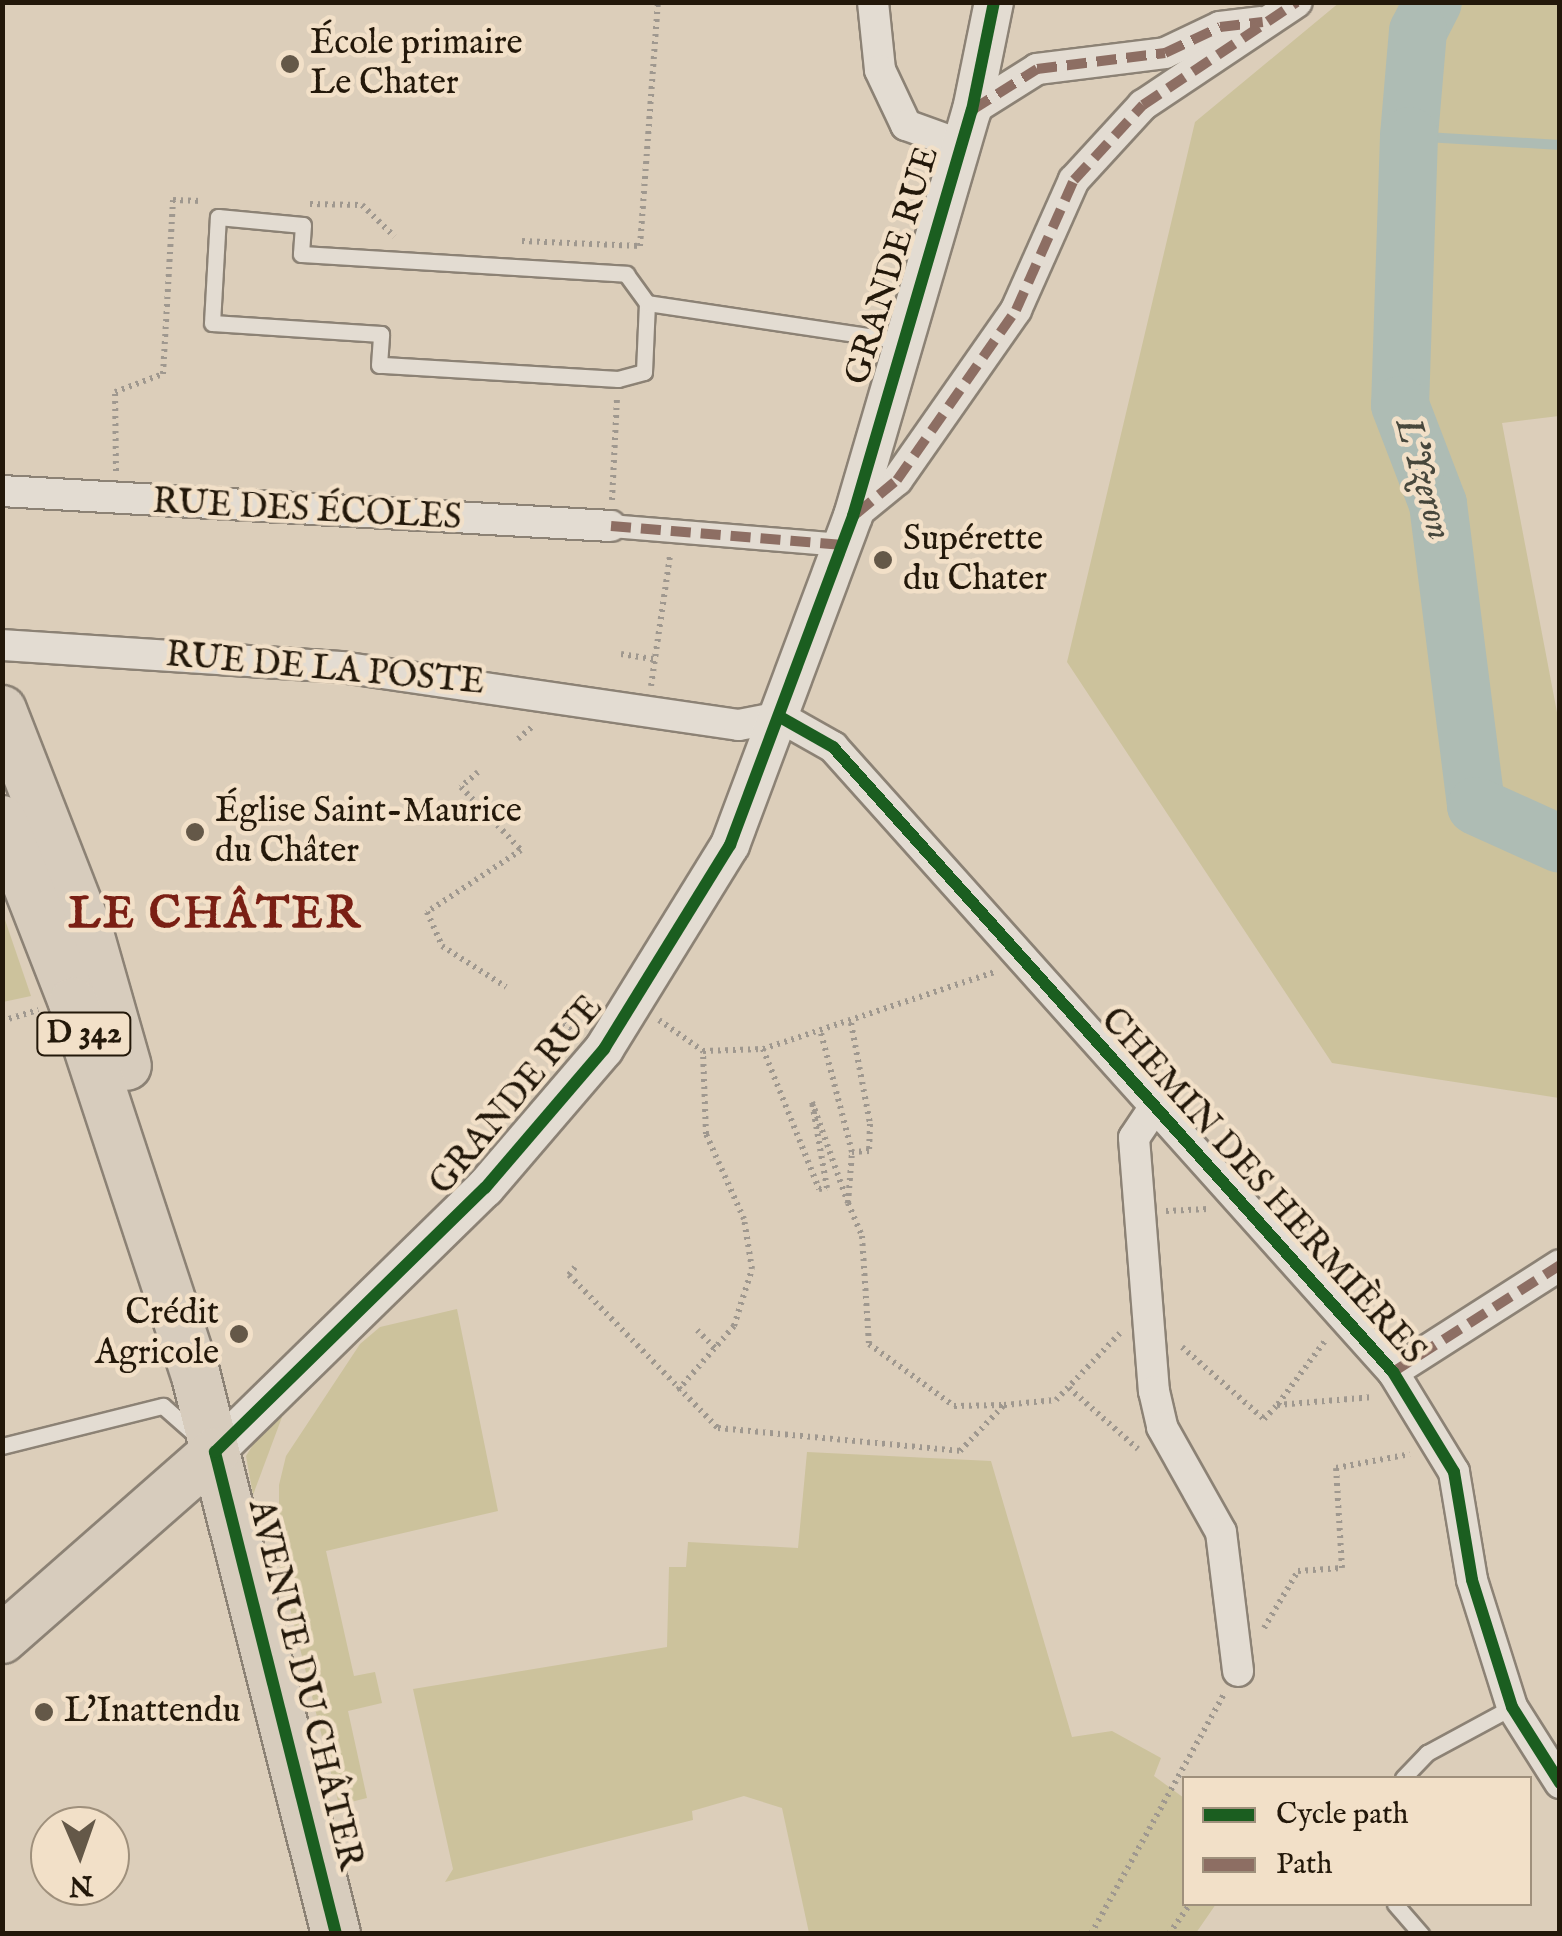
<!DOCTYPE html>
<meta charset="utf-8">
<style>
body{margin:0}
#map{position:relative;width:1562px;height:1936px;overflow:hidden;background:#dcceba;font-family:"IM FELL English",serif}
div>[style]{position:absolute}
.green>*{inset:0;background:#ccc29c}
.stream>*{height:10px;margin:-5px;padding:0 5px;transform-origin:5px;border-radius:5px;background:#aebcb4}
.river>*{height:58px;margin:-29px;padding:0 29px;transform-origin:29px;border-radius:29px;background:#aebcb4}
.path>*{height:6px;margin-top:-3px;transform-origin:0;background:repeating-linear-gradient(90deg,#9f988f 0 2.5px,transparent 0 7.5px)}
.roads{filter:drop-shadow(2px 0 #8c8275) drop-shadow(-2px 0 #8c8275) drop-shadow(0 2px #8c8275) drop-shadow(0 -2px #8c8275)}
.service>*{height:15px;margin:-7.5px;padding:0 7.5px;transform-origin:7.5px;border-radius:7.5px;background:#e3dcd2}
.pedestrian>*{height:22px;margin:-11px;padding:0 11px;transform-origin:11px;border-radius:11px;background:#e3dcd2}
.minor>*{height:30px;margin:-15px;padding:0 15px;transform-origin:15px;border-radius:15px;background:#e3dcd2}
.tertiary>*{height:38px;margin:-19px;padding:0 19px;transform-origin:19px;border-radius:19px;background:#e3dcd2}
.primary>*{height:48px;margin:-24px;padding:0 24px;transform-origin:24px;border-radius:24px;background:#d7ccbd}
.quiet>*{height:10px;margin-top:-5px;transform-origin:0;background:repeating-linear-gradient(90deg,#8d6e63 0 20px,transparent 0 30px)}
.cycleway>*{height:12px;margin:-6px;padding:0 6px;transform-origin:6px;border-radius:6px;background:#1b5e20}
.dots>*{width:28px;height:28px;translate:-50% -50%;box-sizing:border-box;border:5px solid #f2e0c8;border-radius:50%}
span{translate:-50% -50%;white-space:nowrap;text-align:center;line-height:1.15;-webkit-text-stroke:9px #f2e0c8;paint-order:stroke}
.shield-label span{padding:2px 8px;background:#f2e0c8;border:2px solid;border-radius:8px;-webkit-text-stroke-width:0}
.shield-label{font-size:32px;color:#23180a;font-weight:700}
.poi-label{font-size:35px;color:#23180a}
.left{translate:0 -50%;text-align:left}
.right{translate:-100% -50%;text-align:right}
.street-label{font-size:35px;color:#23180a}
.water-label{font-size:38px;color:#47473c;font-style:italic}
.district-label{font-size:45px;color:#7a1f14;font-weight:700;letter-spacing:2.5px}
.frame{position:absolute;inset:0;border:5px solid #23180a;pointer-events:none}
.legend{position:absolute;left:1182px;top:1776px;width:350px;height:130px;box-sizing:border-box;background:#f2e0c8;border:2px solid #9f907c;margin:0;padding:12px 18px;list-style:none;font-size:30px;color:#23180a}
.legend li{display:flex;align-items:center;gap:20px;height:50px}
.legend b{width:50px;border:2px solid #9f907c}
.north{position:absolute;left:30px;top:1806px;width:100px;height:100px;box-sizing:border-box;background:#f2e0c8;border:2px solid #9f907c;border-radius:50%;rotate:178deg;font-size:28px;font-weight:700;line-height:40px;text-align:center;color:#23180a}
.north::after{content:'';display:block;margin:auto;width:35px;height:45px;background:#645848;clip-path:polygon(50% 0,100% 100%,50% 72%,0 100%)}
</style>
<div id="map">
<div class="green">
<i style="clip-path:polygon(1340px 2px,1559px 3px,1559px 416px,1502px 423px,1559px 723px,1559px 1098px,1332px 1063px,1067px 662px,1195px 122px)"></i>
<i style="clip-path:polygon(3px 914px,31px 996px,3px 1002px,2px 1002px)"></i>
<i style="clip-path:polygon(457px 1309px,498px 1511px,326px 1551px,354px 1676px,375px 1672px,382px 1703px,348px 1711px,367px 1798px,339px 1805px,279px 1564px,279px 1485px,286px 1456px,360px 1344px,380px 1327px)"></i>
<i style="clip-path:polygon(279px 1402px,282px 1417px,253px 1495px,246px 1456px)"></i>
<i style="clip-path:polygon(807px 1452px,991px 1461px,1072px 1737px,1112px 1731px,1161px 1758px,1154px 1776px,1184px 1798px,1184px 1904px,1216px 1904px,1196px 1933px,809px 1933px,782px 1808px,744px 1796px,692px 1811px,693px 1820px,445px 1882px,453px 1869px,413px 1689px,667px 1647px,669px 1567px,686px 1567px,688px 1542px,798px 1548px)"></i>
</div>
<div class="stream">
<i style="left:1409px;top:136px;width:151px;rotate:3.4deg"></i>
</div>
<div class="river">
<i style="left:1433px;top:2px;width:33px;rotate:117deg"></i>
<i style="left:1418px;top:31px;width:105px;rotate:94.9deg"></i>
<i style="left:1409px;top:136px;width:269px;rotate:91.9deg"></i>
<i style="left:1400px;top:405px;width:106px;rotate:69deg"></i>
<i style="left:1438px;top:504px;width:304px;rotate:82.8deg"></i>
<i style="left:1476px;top:806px;width:92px;rotate:24.3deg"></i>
</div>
<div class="path">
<i style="left:310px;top:204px;width:52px;rotate:1.1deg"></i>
<i style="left:362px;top:205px;width:45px;rotate:44.1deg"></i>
<i style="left:522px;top:241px;width:118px;rotate:2.4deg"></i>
<i style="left:640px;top:246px;width:245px;rotate:-85.8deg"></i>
<i style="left:116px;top:471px;width:79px;rotate:-90.7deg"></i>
<i style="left:115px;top:392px;width:51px;rotate:-20.6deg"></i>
<i style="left:163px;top:374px;width:174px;rotate:-86.7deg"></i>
<i style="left:173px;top:200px;width:29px;rotate:2deg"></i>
<i style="left:612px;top:500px;width:103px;rotate:-87.2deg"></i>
<i style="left:621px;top:654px;width:33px;rotate:9deg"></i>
<i style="left:651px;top:686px;width:132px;rotate:-81.7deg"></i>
<i style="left:518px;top:739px;width:21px;rotate:-41deg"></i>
<i style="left:478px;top:772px;width:23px;rotate:139deg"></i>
<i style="left:461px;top:787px;width:87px;rotate:46.4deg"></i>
<i style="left:521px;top:850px;width:113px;rotate:146.6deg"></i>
<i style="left:427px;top:912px;width:37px;rotate:66deg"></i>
<i style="left:442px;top:946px;width:76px;rotate:32.6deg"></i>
<i style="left:557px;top:1019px;width:24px;rotate:33deg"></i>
<i style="left:659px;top:1020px;width:54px;rotate:35.2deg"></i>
<i style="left:703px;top:1051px;width:60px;rotate:-1.9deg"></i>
<i style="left:763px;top:1049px;width:243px;rotate:-18.4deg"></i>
<i style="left:2px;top:1021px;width:38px;rotate:-17deg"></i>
<i style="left:851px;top:1023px;width:103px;rotate:79.3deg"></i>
<i style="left:870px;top:1124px;width:27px;rotate:92deg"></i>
<i style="left:869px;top:1151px;width:17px;rotate:177deg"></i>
<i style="left:763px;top:1049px;width:151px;rotate:68.2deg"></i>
<i style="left:819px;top:1189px;width:8px;rotate:-7deg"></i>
<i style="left:827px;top:1188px;width:87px;rotate:-99.9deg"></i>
<i style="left:812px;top:1102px;width:107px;rotate:70.4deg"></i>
<i style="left:848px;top:1203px;width:51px;rotate:-85.5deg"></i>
<i style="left:852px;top:1152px;width:123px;rotate:-104.6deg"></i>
<i style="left:848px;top:1203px;width:36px;rotate:67deg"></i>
<i style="left:862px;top:1236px;width:108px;rotate:86.3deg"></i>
<i style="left:869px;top:1344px;width:105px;rotate:36.1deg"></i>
<i style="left:954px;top:1406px;width:49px;rotate:-1.2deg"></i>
<i style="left:1166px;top:1211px;width:42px;rotate:-2.7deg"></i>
<i style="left:575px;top:1267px;width:10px;rotate:127deg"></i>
<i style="left:569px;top:1275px;width:214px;rotate:45.8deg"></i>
<i style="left:718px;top:1428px;width:243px;rotate:5.4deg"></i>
<i style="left:960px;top:1451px;width:64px;rotate:-46.3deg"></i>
<i style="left:1004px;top:1405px;width:52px;rotate:-5.5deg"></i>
<i style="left:1056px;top:1400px;width:93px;rotate:-46.3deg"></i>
<i style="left:697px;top:1330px;width:27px;rotate:45deg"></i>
<i style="left:1182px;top:1347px;width:109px;rotate:41.3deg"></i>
<i style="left:1264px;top:1419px;width:19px;rotate:-47deg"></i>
<i style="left:1277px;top:1405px;width:97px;rotate:-4.7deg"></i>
<i style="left:1069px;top:1388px;width:92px;rotate:41.5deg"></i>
<i style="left:678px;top:1390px;width:85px;rotate:-48.8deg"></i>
<i style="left:734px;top:1326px;width:60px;rotate:-72.5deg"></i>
<i style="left:752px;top:1269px;width:51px;rotate:-99.1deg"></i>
<i style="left:744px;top:1219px;width:93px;rotate:-114.1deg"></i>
<i style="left:706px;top:1134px;width:83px;rotate:-92.1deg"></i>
<i style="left:1278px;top:1404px;width:82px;rotate:-53.4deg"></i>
<i style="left:1264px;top:1628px;width:66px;rotate:-59.2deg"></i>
<i style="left:1298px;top:1571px;width:44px;rotate:-3.9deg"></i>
<i style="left:1342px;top:1568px;width:100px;rotate:-93.4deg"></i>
<i style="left:1336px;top:1468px;width:75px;rotate:-10.7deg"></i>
<i style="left:1091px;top:1934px;width:274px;rotate:-61deg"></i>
<i style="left:1169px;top:1934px;width:37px;rotate:-55deg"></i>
</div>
<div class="roads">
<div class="service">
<i style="left:218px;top:217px;width:85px;rotate:5.4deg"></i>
<i style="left:303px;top:225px;width:29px;rotate:94deg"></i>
<i style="left:301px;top:254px;width:326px;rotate:3.5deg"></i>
<i style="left:626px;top:274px;width:36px;rotate:54deg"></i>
<i style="left:647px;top:303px;width:69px;rotate:92.5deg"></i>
<i style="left:644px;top:372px;width:27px;rotate:165deg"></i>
<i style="left:618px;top:379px;width:239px;rotate:-176.6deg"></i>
<i style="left:379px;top:365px;width:31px;rotate:-86deg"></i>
<i style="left:381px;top:334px;width:169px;rotate:-176.3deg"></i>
<i style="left:212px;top:323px;width:106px;rotate:-86.8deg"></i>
<i style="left:647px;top:303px;width:256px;rotate:8.5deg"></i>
<i style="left:2px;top:1446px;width:166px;rotate:-14deg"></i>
<i style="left:163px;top:1406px;width:45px;rotate:41.4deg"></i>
<i style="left:1403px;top:1778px;width:35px;rotate:-46deg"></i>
<i style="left:1427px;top:1753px;width:97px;rotate:-28.4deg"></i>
<i style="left:1395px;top:1904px;width:40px;rotate:49deg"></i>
</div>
<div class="pedestrian">
<i style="left:611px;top:526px;width:230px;rotate:4.7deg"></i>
</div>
<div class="minor">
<i style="left:873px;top:2px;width:68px;rotate:84.1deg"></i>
<i style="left:880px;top:70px;width:61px;rotate:64.7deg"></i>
<i style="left:906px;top:125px;width:59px;rotate:20deg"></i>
<i style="left:972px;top:110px;width:77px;rotate:-32.2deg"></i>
<i style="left:1037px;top:69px;width:129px;rotate:-7.1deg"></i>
<i style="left:1165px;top:53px;width:61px;rotate:-25.3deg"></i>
<i style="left:1220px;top:27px;width:40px;rotate:-7.1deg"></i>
<i style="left:2px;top:491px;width:610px;rotate:3.29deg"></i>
<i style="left:853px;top:516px;width:57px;rotate:-39.3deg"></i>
<i style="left:897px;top:480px;width:208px;rotate:-55deg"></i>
<i style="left:1016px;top:310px;width:142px;rotate:-66deg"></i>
<i style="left:1074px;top:180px;width:102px;rotate:-47.4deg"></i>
<i style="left:1143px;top:105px;width:185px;rotate:-33.8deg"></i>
<i style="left:2px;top:645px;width:340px;rotate:3.7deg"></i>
<i style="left:341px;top:667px;width:402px;rotate:8.3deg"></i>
<i style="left:739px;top:725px;width:42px;rotate:-11deg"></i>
<i style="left:780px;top:717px;width:61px;rotate:29.5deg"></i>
<i style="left:833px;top:747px;width:839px;rotate:48.14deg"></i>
<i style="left:1393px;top:1372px;width:117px;rotate:58.6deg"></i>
<i style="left:1454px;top:1472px;width:109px;rotate:80.5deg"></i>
<i style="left:1472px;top:1580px;width:133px;rotate:72.5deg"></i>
<i style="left:1512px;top:1707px;width:90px;rotate:57.7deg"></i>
<i style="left:1152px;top:1111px;width:32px;rotate:124deg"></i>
<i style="left:1134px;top:1138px;width:254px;rotate:85.5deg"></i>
<i style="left:1154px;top:1391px;width:37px;rotate:77deg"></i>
<i style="left:1162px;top:1427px;width:120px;rotate:60.7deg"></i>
<i style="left:1221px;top:1532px;width:140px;rotate:83deg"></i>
<i style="left:1393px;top:1372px;width:198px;rotate:-32.6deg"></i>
</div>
<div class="tertiary">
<i style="left:215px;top:1452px;width:378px;rotate:-44.4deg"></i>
<i style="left:485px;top:1188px;width:183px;rotate:-49.4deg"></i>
<i style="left:604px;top:1049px;width:240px;rotate:-58.3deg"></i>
<i style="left:730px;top:845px;width:351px;rotate:-69.5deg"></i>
<i style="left:853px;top:516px;width:423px;rotate:-73.7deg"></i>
<i style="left:972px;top:110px;width:110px;rotate:-78.5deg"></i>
</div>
<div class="primary">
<i style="left:2px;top:710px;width:239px;rotate:68.7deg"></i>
<i style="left:89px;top:933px;width:138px;rotate:74.1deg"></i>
<i style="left:2px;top:820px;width:195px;rotate:68.7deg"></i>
<i style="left:73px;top:1002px;width:390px;rotate:71.8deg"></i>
<i style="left:195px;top:1372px;width:579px;rotate:75.92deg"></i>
<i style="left:2px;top:1639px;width:283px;rotate:-41.3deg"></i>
</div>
</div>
<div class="quiet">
<i style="left:972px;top:110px;width:77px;rotate:-32.2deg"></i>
<i style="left:1037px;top:69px;width:129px;rotate:-7.1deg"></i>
<i style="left:1165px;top:53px;width:61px;rotate:-25.3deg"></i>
<i style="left:1220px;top:27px;width:43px;rotate:-6.6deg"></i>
<i style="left:856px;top:514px;width:53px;rotate:-39.7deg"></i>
<i style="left:897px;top:480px;width:208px;rotate:-55deg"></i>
<i style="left:1016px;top:310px;width:142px;rotate:-66deg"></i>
<i style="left:1074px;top:180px;width:102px;rotate:-47.4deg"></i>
<i style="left:1143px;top:105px;width:185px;rotate:-33.8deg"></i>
<i style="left:611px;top:526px;width:230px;rotate:4.7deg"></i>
<i style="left:1393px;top:1372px;width:198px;rotate:-32.6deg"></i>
</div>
<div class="cycleway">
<i style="left:780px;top:717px;width:61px;rotate:29.5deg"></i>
<i style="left:833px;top:747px;width:839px;rotate:48.14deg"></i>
<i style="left:1393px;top:1372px;width:117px;rotate:58.6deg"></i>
<i style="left:1454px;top:1472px;width:109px;rotate:80.5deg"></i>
<i style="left:1472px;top:1580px;width:133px;rotate:72.5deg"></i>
<i style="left:1512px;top:1707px;width:90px;rotate:57.7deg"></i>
<i style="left:336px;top:1934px;width:497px;rotate:-104.1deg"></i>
<i style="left:215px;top:1452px;width:378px;rotate:-44.4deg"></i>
<i style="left:485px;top:1188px;width:183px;rotate:-49.4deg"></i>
<i style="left:604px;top:1049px;width:240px;rotate:-58.3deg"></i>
<i style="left:730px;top:845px;width:351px;rotate:-69.5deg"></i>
<i style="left:853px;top:516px;width:423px;rotate:-73.7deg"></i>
<i style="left:972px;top:110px;width:110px;rotate:-78.5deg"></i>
</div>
<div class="dots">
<i style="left:290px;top:64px;background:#645848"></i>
<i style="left:883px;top:560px;background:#645848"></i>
<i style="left:195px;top:832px;background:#645848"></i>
<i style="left:239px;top:1334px;background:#645848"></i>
<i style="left:44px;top:1712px;background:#645848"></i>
</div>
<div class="shield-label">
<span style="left:84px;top:1034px">D 342</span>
</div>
<div class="poi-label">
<span class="left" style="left:310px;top:64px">École primaire<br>Le Chater</span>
<span class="left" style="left:903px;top:560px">Supérette<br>du Chater</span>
<span class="left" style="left:215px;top:832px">Église Saint-Maurice<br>du Châter</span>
<span class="right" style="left:219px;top:1334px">Crédit<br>Agricole</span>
<span class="left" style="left:64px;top:1712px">L'Inattendu</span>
</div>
<div class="street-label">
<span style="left:893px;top:266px;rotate:-73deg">GRANDE RUE</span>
<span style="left:307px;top:511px;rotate:3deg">RUE DES ÉCOLES</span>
<span style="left:325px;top:670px;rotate:5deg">RUE DE LA POSTE</span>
<span style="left:517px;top:1096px;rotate:-50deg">GRANDE RUE</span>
<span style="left:1262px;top:1187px;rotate:48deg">CHEMIN DES HERMIÈRES</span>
<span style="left:304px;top:1685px;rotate:76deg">AVENUE DU CHÂTER</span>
</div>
<div class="water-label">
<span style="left:1422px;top:479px;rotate:74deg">L'Yzeron</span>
</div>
<div class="district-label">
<span style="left:215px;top:915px">LE CHÂTER</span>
</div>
<div class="frame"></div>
<ul class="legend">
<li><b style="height:12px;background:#1b5e20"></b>Cycle path</li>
<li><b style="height:12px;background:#8d6e63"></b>Path</li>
</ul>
<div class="north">N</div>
</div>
